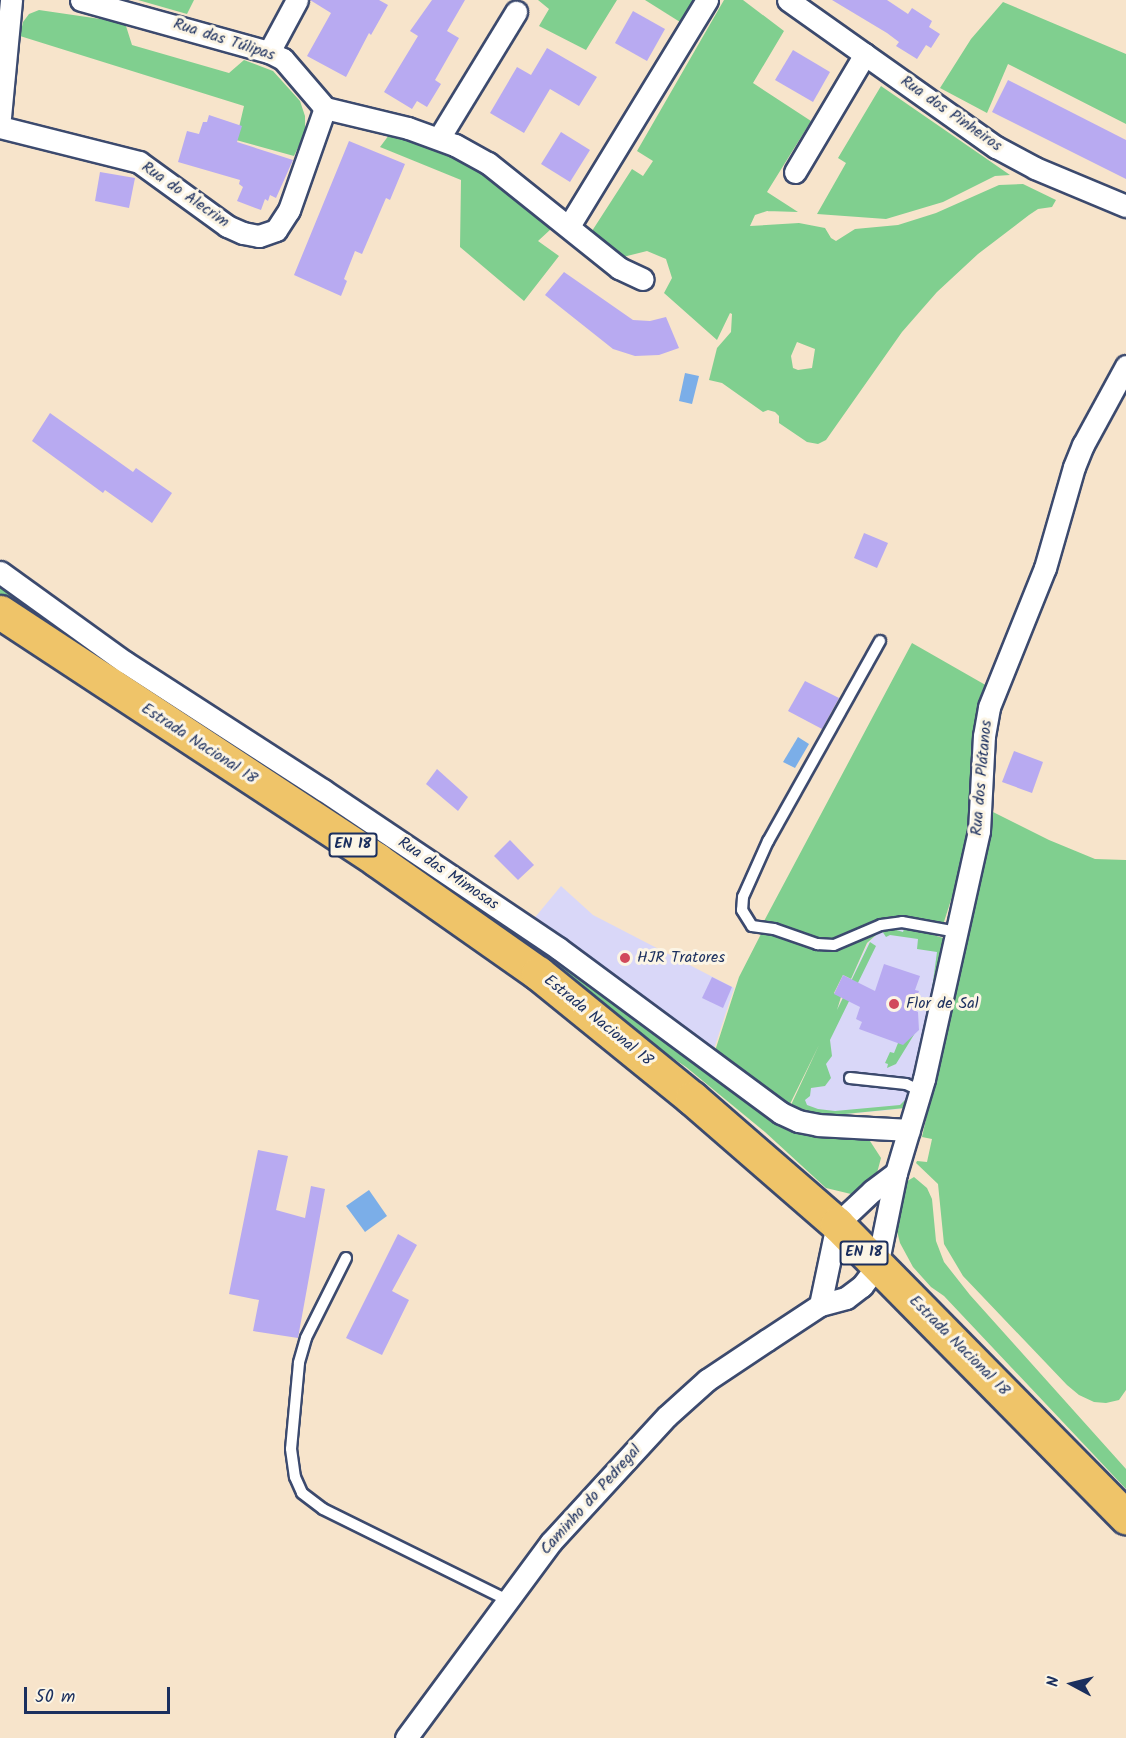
<!DOCTYPE html>
<meta charset="utf-8">
<style>
body{margin:0}
#map{position:relative;width:1126px;height:1738px;overflow:hidden;background:#f7e4cb;font-family:Kalam,sans-serif}
div>[style]{position:absolute}
.built>*{inset:0;background:#d9d7f8}
.green>*{inset:0;background:#80cf8f}
.water>*{inset:0;background:#7baee8}
.building>*{inset:0;background:#b8aaf1}
.roads{filter:drop-shadow(2px 0 #3c4a6e) drop-shadow(-2px 0 #3c4a6e) drop-shadow(0 2px #3c4a6e) drop-shadow(0 -2px #3c4a6e)}
.lane>*{height:10px;margin:-5px;padding:0 5px;transform-origin:5px;border-radius:5px;background:#fff}
.street>*{height:21px;margin:-10.5px;padding:0 10.5px;transform-origin:10.5px;border-radius:10.5px;background:#fff}
.primary>*{height:33px;margin:-16.5px;padding:0 16.5px;transform-origin:16.5px;border-radius:16.5px;background:#efc469}
.dots>*{width:16px;height:16px;translate:-50% -50%;box-sizing:border-box;border:3px solid #fcf5e5;border-radius:50%}
span{translate:-50% -50%;white-space:nowrap;text-align:center;line-height:1.15;-webkit-text-stroke:6px #fcf5e5;paint-order:stroke}
.shield-label span{padding:2px 4px;background:#fcf5e5;border:2px solid;border-radius:4px;-webkit-text-stroke-width:0}
.shield-label{font-size:15px;color:#1b2f5e;font-weight:700}
.street-label{font-size:16px;color:#1b2f5e}
.poi-label{font-size:16px;color:#1b2f5e}
.left{translate:0 -50%;text-align:left}
.north{position:absolute;left:1042px;top:1654px;width:60px;height:60px;-webkit-text-stroke:4px #fcf5e5;paint-order:stroke;rotate:277deg;font-size:16px;font-weight:700;line-height:24px;text-align:center;color:#1b2f5e}
.north::after{content:'';display:block;margin:auto;width:21px;height:27px;background:#1b2f5e;clip-path:polygon(50% 0,100% 100%,50% 72%,0 100%)}
.scale{position:absolute;left:24px;top:1687px;width:146px;height:27px;box-sizing:border-box;border:3px solid #1b2f5e;border-top:0;padding-left:8px;font-size:18px;line-height:21px;white-space:nowrap;color:#1b2f5e;-webkit-text-stroke:4px #fcf5e5;paint-order:stroke}
</style>
<div id="map">
<div class="built">
<i style="clip-path:polygon(561px 886px,593px 915px,734px 988px,714px 1049px,532px 921px)"></i>
<i style="clip-path:polygon(893px 928px,943px 938px,938px 979px,908px 1106px,899px 1109px,834px 1115px,792px 1106px,868px 943px,880px 931px)"></i>
</div>
<div class="green">
<i style="clip-path:polygon(138px 0,194px 0,187px 14px)"></i>
<i style="clip-path:polygon(538px 0,617px 0,586px 50px,539px 26px,549px 9px)"></i>
<i style="clip-path:polygon(645px 0,694px 0,680px 22px)"></i>
<i style="clip-path:polygon(evenodd,724px 0,743px 0,784px 31px,753px 83px,811px 121px,767px 192px,798px 212px,767px 211px,755px 215px,750px 226px,799px 223px,825px 228px,831px 238px,836px 241px,855px 229px,898px 225px,936px 213px,999px 185px,1023px 184px,1056px 200px,1052px 207px,1038px 209px,1029px 215px,978px 254px,937px 292px,902px 332px,826px 440px,818px 444px,807px 442px,779px 423px,779px 416px,775px 412px,768px 410px,763px 412px,722px 383px,709px 380px,717px 348px,731px 332px,732px 314px,730px 313px,717px 340px,664px 293px,672px 278px,666px 259px,647px 251px,623px 257px,592px 231px,632px 169px,643px 176px,653px 161px,637px 151px,724px 0,797px 342px,815px 349px,812px 368px,798px 370px,793px 368px,791px 356px,797px 342px)"></i>
<i style="clip-path:polygon(1003px 2px,1126px 54px,1126px 124px,1008px 64px,987px 113px,940px 88px,971px 39px)"></i>
<i style="clip-path:polygon(39px 10px,121px 22px,126px 26px,132px 45px,229px 73px,244px 60px,273px 71px,300px 101px,305px 116px,305px 133px,294px 156px,236px 140px,244px 106px,20px 36px,23px 22px,29px 14px)"></i>
<i style="clip-path:polygon(881px 86px,1010px 175px,995px 176px,943px 202px,886px 219px,817px 214px,846px 163px,838px 158px)"></i>
<i style="clip-path:polygon(389px 135px,429px 145px,458px 158px,485px 176px,551px 229px,538px 241px,559px 256px,524px 301px,460px 247px,461px 180px,380px 147px)"></i>
<i style="clip-path:polygon(0 584px,100px 659px,321px 801px,554px 957px,778px 1123px,800px 1133px,870px 1141px,881px 1158px,877px 1173px,851px 1194px,826px 1188px,765px 1132px,686px 1067px,0 603px)"></i>
<i style="clip-path:polygon(912px 643px,989px 687px,964px 859px,943px 925px,929px 920px,892px 916px,877px 920px,839px 938px,819px 940px,763px 923px)"></i>
<i style="clip-path:polygon(989px 810px,1049px 840px,1095px 859px,1126px 860px,1126px 1390px,1119px 1400px,1106px 1403px,1094px 1402px,1079px 1395px,1067px 1385px,963px 1276px,944px 1244px,938px 1184px,916px 1163px,917px 1161px,927px 1162px,932px 1139px,922px 1137px,956px 985px)"></i>
<i style="clip-path:polygon(885px 927px,867px 943px,851px 979px,843px 975px,834px 993px,841px 997px,837px 1010px,870px 942px,876px 946px,830px 1040px,832px 1056px,826px 1064px,831px 1078px,825px 1086px,811px 1088px,810px 1096px,805px 1100px,807px 1105px,818px 1109px,835px 1111px,900px 1105px,908px 1097px,905px 1108px,835px 1115px,810px 1112px,791px 1105px,819px 1045px,789px 1106px,715px 1051px,739px 977px,761px 934px,785px 937px,817px 948px,835px 950px)"></i>
<i style="clip-path:polygon(890px 928px,903px 932px,904px 929px,924px 932px,943px 938px,937px 983px,928px 1018px,937px 952px,917px 949px,918px 939px,890px 935px,886px 937px,882px 931px)"></i>
<i style="clip-path:polygon(915px 1033px,896px 1064px,887px 1068px,888px 1064px,885px 1063px,890px 1052px,894px 1053px,898px 1043px)"></i>
<i style="clip-path:polygon(914px 1177px,927px 1188px,932px 1199px,936px 1241px,944px 1262px,970px 1295px,1126px 1469px,1126px 1489px,944px 1296px,931px 1287px,913px 1267px,900px 1243px,896px 1227px,904px 1183px)"></i>
</div>
<div class="water">
<i style="clip-path:polygon(685px 373px,699px 376px,692px 404px,679px 401px)"></i>
<i style="clip-path:polygon(798px 737px,809px 744px,795px 768px,783px 762px)"></i>
<i style="clip-path:polygon(369px 1190px,387px 1216px,365px 1232px,346px 1206px)"></i>
</div>
<div class="building">
<i style="clip-path:polygon(310px 0,379px 0,388px 5px,371px 35px,369px 33px,346px 77px,307px 56px,331px 13px)"></i>
<i style="clip-path:polygon(432px 0,465px 0,447px 31px,459px 38px,435px 80px,441px 84px,427px 107px,417px 101px,412px 109px,384px 92px,418px 36px,410px 31px)"></i>
<i style="clip-path:polygon(832px 0,887px 0,908px 14px,912px 8px,932px 21px,929px 27px,940px 34px,931px 48px,926px 45px,917px 59px,896px 46px,899px 42px,887px 33px)"></i>
<i style="clip-path:polygon(633px 11px,665px 29px,647px 61px,615px 43px)"></i>
<i style="clip-path:polygon(547px 48px,597px 77px,579px 106px,550px 89px,524px 133px,490px 113px,517px 67px,531px 75px)"></i>
<i style="clip-path:polygon(793px 50px,830px 72px,813px 102px,775px 80px)"></i>
<i style="clip-path:polygon(1008px 80px,1126px 140px,1126px 179px,992px 112px)"></i>
<i style="clip-path:polygon(209px 115px,242px 126px,237px 142px,293px 160px,276px 198px,270px 195px,268px 201px,265px 199px,261px 210px,237px 201px,243px 187px,239px 184px,240px 180px,178px 162px,187px 131px,199px 134px,203px 122px,207px 122px)"></i>
<i style="clip-path:polygon(561px 132px,590px 150px,570px 182px,541px 164px)"></i>
<i style="clip-path:polygon(349px 141px,405px 164px,390px 200px,386px 198px,362px 254px,355px 251px,344px 279px,347px 281px,341px 296px,294px 275px)"></i>
<i style="clip-path:polygon(100px 172px,135px 178px,129px 208px,95px 201px)"></i>
<i style="clip-path:polygon(564px 272px,633px 320px,650px 321px,666px 317px,679px 348px,659px 355px,635px 356px,613px 349px,545px 295px)"></i>
<i style="clip-path:polygon(50px 413px,133px 472px,136px 468px,172px 493px,152px 523px,105px 490px,103px 493px,32px 441px)"></i>
<i style="clip-path:polygon(864px 533px,888px 543px,877px 568px,854px 558px)"></i>
<i style="clip-path:polygon(805px 681px,839px 698px,822px 729px,788px 711px)"></i>
<i style="clip-path:polygon(1014px 751px,1043px 762px,1032px 793px,1002px 782px)"></i>
<i style="clip-path:polygon(437px 769px,468px 797px,458px 811px,426px 784px)"></i>
<i style="clip-path:polygon(510px 840px,534px 865px,518px 880px,494px 856px)"></i>
<i style="clip-path:polygon(884px 964px,920px 976px,915px 990px,919px 991px,912px 1009px,918px 1012px,919px 1030px,903px 1045px,859px 1029px,862px 1022px,856px 1019px,860px 1007px,834px 994px,843px 975px,875px 991px)"></i>
<i style="clip-path:polygon(712px 977px,732px 987px,723px 1008px,702px 998px)"></i>
<i style="clip-path:polygon(258px 1150px,288px 1156px,276px 1210px,305px 1218px,311px 1186px,325px 1189px,298px 1338px,253px 1331px,259px 1300px,229px 1294px)"></i>
<i style="clip-path:polygon(398px 1234px,417px 1245px,392px 1291px,409px 1300px,382px 1355px,346px 1338px)"></i>
</div>
<div class="roads">
<div class="lane">
<i style="left:880px;top:641px;width:229px;rotate:119.2deg"></i>
<i style="left:768px;top:841px;width:61px;rotate:114.1deg"></i>
<i style="left:743px;top:897px;width:13px;rotate:94deg"></i>
<i style="left:742px;top:910px;width:19px;rotate:58deg"></i>
<i style="left:752px;top:926px;width:22px;rotate:8deg"></i>
<i style="left:774px;top:929px;width:46px;rotate:19.2deg"></i>
<i style="left:817px;top:944px;width:17px;rotate:3deg"></i>
<i style="left:834px;top:945px;width:51px;rotate:-23.1deg"></i>
<i style="left:881px;top:925px;width:21px;rotate:-8deg"></i>
<i style="left:902px;top:922px;width:56px;rotate:10.3deg"></i>
<i style="left:850px;top:1078px;width:56px;rotate:6.1deg"></i>
<i style="left:906px;top:1084px;width:17px;rotate:25deg"></i>
<i style="left:346px;top:1258px;width:89px;rotate:116.6deg"></i>
<i style="left:306px;top:1338px;width:26px;rotate:106deg"></i>
<i style="left:299px;top:1363px;width:86px;rotate:95.3deg"></i>
<i style="left:291px;top:1449px;width:28px;rotate:82deg"></i>
<i style="left:295px;top:1477px;width:17px;rotate:66deg"></i>
<i style="left:302px;top:1493px;width:26px;rotate:37deg"></i>
<i style="left:323px;top:1509px;width:205px;rotate:26.3deg"></i>
</div>
<div class="street">
<i style="left:81px;top:0;width:195px;rotate:15.5deg"></i>
<i style="left:269px;top:52px;width:16px;rotate:27deg"></i>
<i style="left:283px;top:59px;width:65px;rotate:49.4deg"></i>
<i style="left:325px;top:108px;width:85px;rotate:13.5deg"></i>
<i style="left:408px;top:128px;width:50px;rotate:19.9deg"></i>
<i style="left:455px;top:145px;width:38px;rotate:29deg"></i>
<i style="left:488px;top:163px;width:168px;rotate:38.7deg"></i>
<i style="left:619px;top:268px;width:26px;rotate:25deg"></i>
<i style="left:788px;top:0;width:255px;rotate:35.3deg"></i>
<i style="left:996px;top:147px;width:44px;rotate:28.3deg"></i>
<i style="left:1035px;top:168px;width:99px;rotate:22.7deg"></i>
<i style="left:269px;top:52px;width:59px;rotate:-61.7deg"></i>
<i style="left:0;top:117px;width:118px;rotate:-84.6deg"></i>
<i style="left:0;top:127px;width:143px;rotate:14.1deg"></i>
<i style="left:139px;top:162px;width:109px;rotate:36deg"></i>
<i style="left:227px;top:226px;width:17px;rotate:24deg"></i>
<i style="left:243px;top:233px;width:16px;rotate:11deg"></i>
<i style="left:259px;top:236px;width:18px;rotate:-19deg"></i>
<i style="left:276px;top:230px;width:24px;rotate:-57deg"></i>
<i style="left:289px;top:210px;width:108px;rotate:-70.6deg"></i>
<i style="left:439px;top:138px;width:148px;rotate:-58.6deg"></i>
<i style="left:795px;top:172px;width:137px;rotate:-59.3deg"></i>
<i style="left:569px;top:226px;width:265px;rotate:-58.6deg"></i>
<i style="left:0;top:572px;width:154px;rotate:35.8deg"></i>
<i style="left:125px;top:662px;width:236px;rotate:32.9deg"></i>
<i style="left:323px;top:790px;width:283px;rotate:33.9deg"></i>
<i style="left:558px;top:948px;width:277px;rotate:36.5deg"></i>
<i style="left:781px;top:1113px;width:19px;rotate:25deg"></i>
<i style="left:798px;top:1121px;width:20px;rotate:11deg"></i>
<i style="left:818px;top:1125px;width:91px;rotate:3.1deg"></i>
<i style="left:820px;top:1305px;width:83px;rotate:-78.1deg"></i>
<i style="left:837px;top:1224px;width:48px;rotate:-43.3deg"></i>
<i style="left:872px;top:1191px;width:30px;rotate:-37deg"></i>
<i style="left:406px;top:1738px;width:244px;rotate:-53.5deg"></i>
<i style="left:551px;top:1542px;width:171px;rotate:-47.4deg"></i>
<i style="left:667px;top:1416px;width:54px;rotate:-42deg"></i>
<i style="left:707px;top:1380px;width:72px;rotate:-33.7deg"></i>
<i style="left:767px;top:1340px;width:64px;rotate:-33.4deg"></i>
<i style="left:820px;top:1305px;width:27px;rotate:-15deg"></i>
<i style="left:846px;top:1298px;width:20px;rotate:-37deg"></i>
<i style="left:862px;top:1286px;width:25px;rotate:-53deg"></i>
<i style="left:877px;top:1266px;width:95px;rotate:-78.5deg"></i>
<i style="left:896px;top:1173px;width:98px;rotate:-73.4deg"></i>
<i style="left:924px;top:1079px;width:254px;rotate:-77.5deg"></i>
<i style="left:979px;top:831px;width:95px;rotate:-87deg"></i>
<i style="left:984px;top:736px;width:29px;rotate:-80deg"></i>
<i style="left:989px;top:707px;width:150px;rotate:-68.1deg"></i>
<i style="left:1045px;top:568px;width:105px;rotate:-74deg"></i>
<i style="left:1074px;top:467px;width:24px;rotate:-68deg"></i>
<i style="left:1083px;top:445px;width:90px;rotate:-61.4deg"></i>
</div>
<div class="primary">
<i style="left:0;top:612px;width:451px;rotate:33.3deg"></i>
<i style="left:377px;top:860px;width:197px;rotate:35.1deg"></i>
<i style="left:538px;top:973px;width:198px;rotate:39.1deg"></i>
<i style="left:692px;top:1098px;width:192px;rotate:41deg"></i>
<i style="left:837px;top:1224px;width:412px;rotate:45.4deg"></i>
</div>
</div>
<div class="dots">
<i style="left:625px;top:958px;background:#d1495b"></i>
<i style="left:894px;top:1004px;background:#d1495b"></i>
</div>
<div class="shield-label">
<span style="left:353px;top:845px">EN 18</span>
<span style="left:864px;top:1253px">EN 18</span>
</div>
<div class="street-label">
<span style="left:224px;top:40px;rotate:18deg">Rua das Túlipas</span>
<span style="left:951px;top:114px;rotate:35deg">Rua dos Pinheiros</span>
<span style="left:185px;top:195px;rotate:35deg">Rua do Alecrim</span>
<span style="left:199px;top:744px;rotate:33deg">Estrada Nacional 18</span>
<span style="left:982px;top:778px;rotate:-85deg">Rua dos Plátanos</span>
<span style="left:448px;top:874px;rotate:34deg">Rua das Mimosas</span>
<span style="left:598px;top:1021px;rotate:39deg">Estrada Nacional 18</span>
<span style="left:959px;top:1346px;rotate:45deg">Estrada Nacional 18</span>
<span style="left:591px;top:1500px;rotate:-48deg">Caminho do Pedregal</span>
</div>
<div class="poi-label">
<span class="left" style="left:637px;top:958px">HJR Tratores</span>
<span class="left" style="left:906px;top:1004px">Flor de Sal</span>
</div>
<div class="north">N</div>
<div class="scale">50 m</div>
</div>
